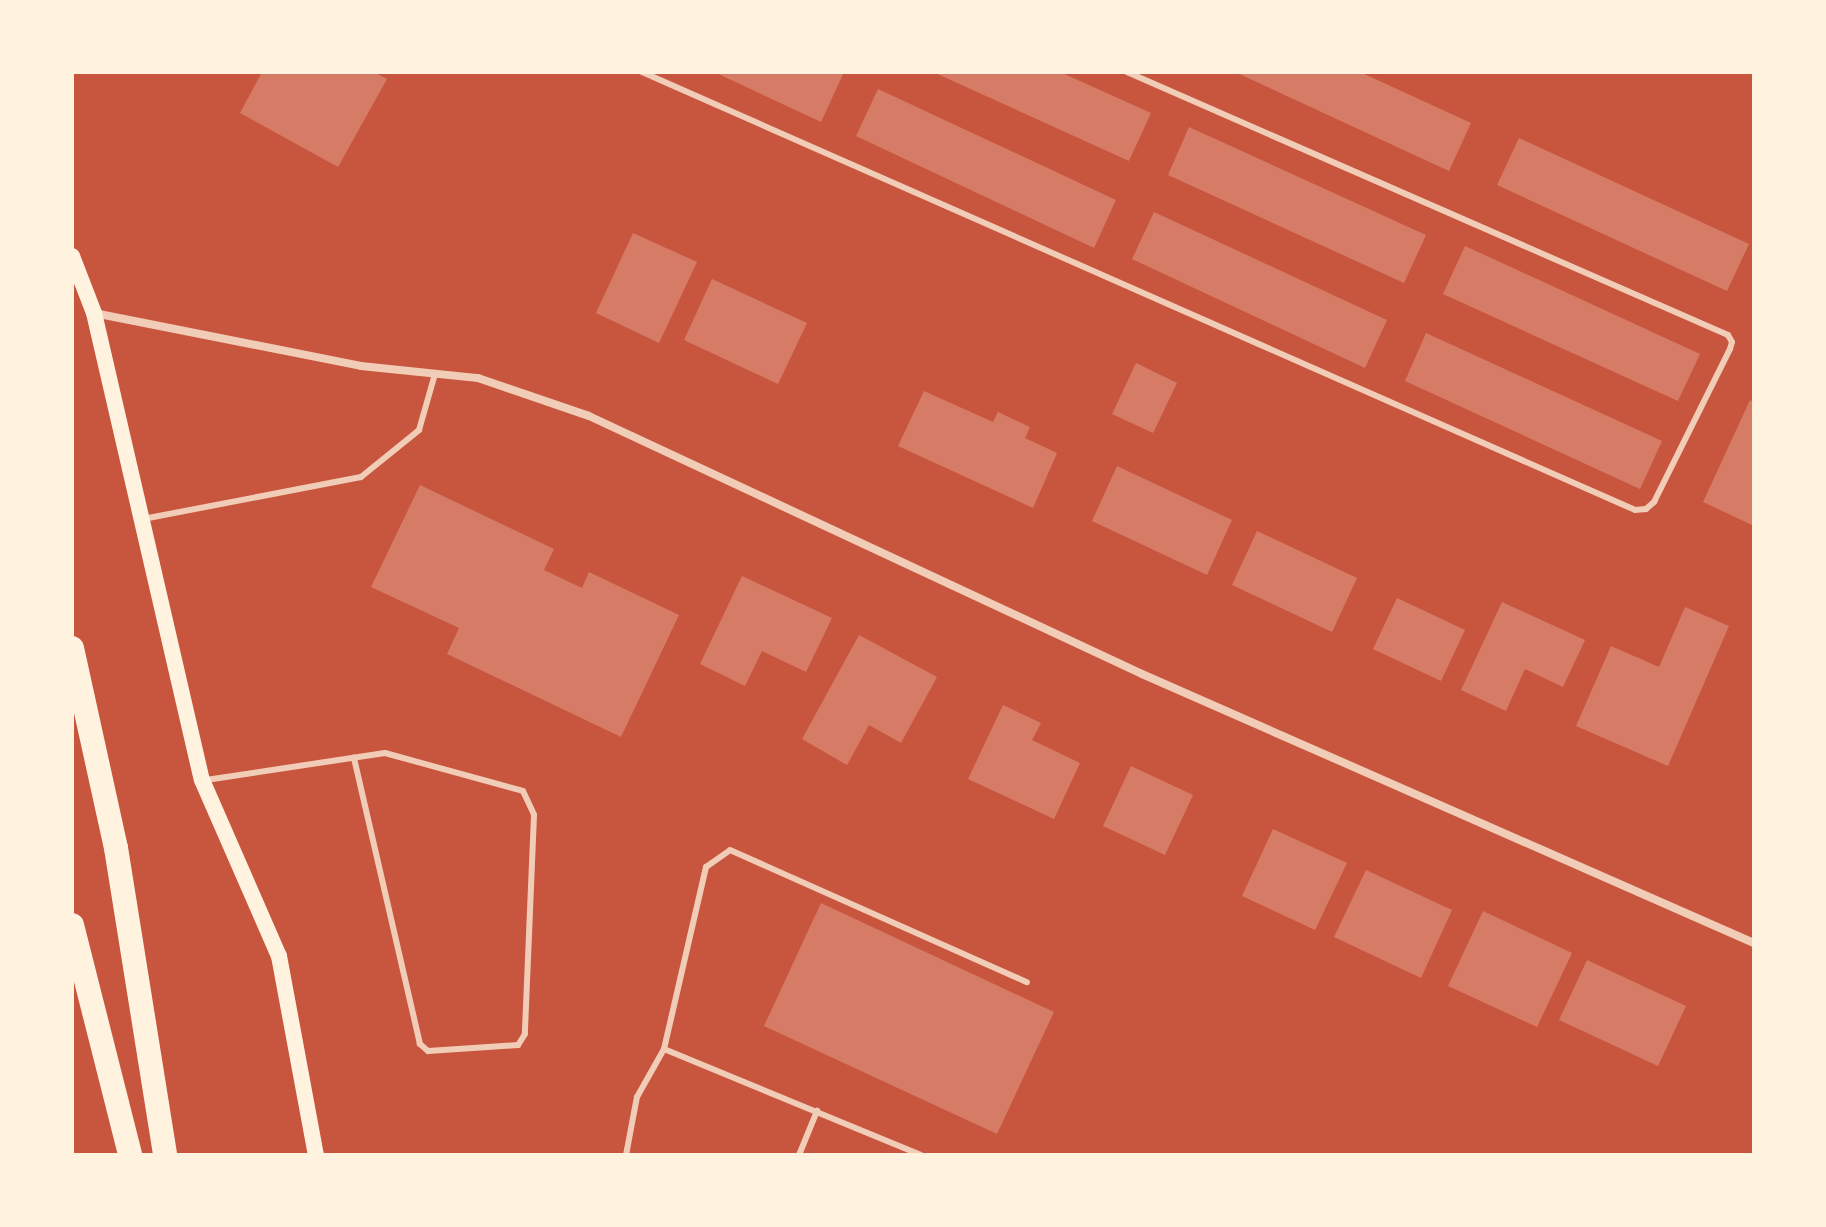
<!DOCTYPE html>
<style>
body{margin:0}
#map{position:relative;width:1826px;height:1227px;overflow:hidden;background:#c8553d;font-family:Inter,sans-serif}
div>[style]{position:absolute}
.building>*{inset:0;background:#d67c66}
.service>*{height:6px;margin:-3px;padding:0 3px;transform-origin:3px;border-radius:3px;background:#f1ccb7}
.minor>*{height:8px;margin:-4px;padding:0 4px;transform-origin:4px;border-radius:4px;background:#f1ccb7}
.secondary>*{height:16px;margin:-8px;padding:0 8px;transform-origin:8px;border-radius:8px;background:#fff3e0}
.motorway>*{height:24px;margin:-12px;padding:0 12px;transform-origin:12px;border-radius:12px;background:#fff3e0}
span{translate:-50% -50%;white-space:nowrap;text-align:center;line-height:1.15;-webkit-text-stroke:8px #fff3e0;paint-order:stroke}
.frame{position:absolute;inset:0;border:74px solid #fff3e0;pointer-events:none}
</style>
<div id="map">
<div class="building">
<i style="clip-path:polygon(262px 72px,374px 72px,387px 79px,338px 167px,240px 113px)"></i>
<i style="clip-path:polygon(714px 72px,844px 72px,821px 122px)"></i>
<i style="clip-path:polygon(933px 72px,1060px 72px,1151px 113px,1129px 161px)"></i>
<i style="clip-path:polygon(1235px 72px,1360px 72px,1471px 123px,1449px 171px)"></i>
<i style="clip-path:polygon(878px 89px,1116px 200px,1094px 248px,856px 136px)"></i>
<i style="clip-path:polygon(1189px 127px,1426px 235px,1404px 283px,1168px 175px)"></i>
<i style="clip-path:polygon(1519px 138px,1749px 244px,1727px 291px,1497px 185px)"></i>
<i style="clip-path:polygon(1154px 212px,1387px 320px,1365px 368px,1132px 259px)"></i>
<i style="clip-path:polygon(633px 233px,697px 262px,659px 343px,596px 313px)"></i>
<i style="clip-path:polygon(1465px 246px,1700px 354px,1678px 401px,1443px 294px)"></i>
<i style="clip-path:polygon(712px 279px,807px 323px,778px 384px,684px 340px)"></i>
<i style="clip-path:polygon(1426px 333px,1662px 441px,1640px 489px,1405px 381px)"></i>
<i style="clip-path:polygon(1136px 363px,1177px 383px,1153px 433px,1112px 414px)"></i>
<i style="clip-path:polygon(924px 391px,993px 422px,998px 412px,1030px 427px,1025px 438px,1057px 453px,1033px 508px,898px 446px)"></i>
<i style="clip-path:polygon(1750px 400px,1754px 402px,1754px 526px,1703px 502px)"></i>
<i style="clip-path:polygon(1117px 466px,1232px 520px,1207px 575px,1092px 521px)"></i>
<i style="clip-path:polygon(420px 485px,554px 549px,544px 570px,582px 588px,589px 572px,679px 615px,621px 737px,447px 654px,459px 628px,371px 587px)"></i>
<i style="clip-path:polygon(1257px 531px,1357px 578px,1332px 632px,1232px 585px)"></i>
<i style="clip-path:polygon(742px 576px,832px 618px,806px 672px,762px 651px,745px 686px,700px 664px)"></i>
<i style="clip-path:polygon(1397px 598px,1465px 630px,1441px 681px,1373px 649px)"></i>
<i style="clip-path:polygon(1502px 602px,1585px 640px,1563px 687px,1525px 669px,1506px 711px,1461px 690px)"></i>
<i style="clip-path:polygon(1685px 607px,1729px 626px,1668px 766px,1576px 726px,1611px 646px,1659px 667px)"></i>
<i style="clip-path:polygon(859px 635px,937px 677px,901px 743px,869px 725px,847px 765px,802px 739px)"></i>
<i style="clip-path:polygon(1003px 705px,1041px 723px,1032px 740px,1080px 763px,1054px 819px,968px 779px)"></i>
<i style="clip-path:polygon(1131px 766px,1193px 795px,1165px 855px,1103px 826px)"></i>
<i style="clip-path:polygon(1273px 829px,1347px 863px,1315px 930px,1242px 896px)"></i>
<i style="clip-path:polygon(1366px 870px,1452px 910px,1421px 978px,1334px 937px)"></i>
<i style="clip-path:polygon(821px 903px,1054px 1012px,997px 1134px,764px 1026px)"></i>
<i style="clip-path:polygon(1483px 911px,1572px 953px,1537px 1027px,1448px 986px)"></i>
<i style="clip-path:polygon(1587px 960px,1686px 1006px,1658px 1066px,1559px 1020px)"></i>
</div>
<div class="service">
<i style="left:642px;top:72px;width:1085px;rotate:23.8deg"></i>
<i style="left:1635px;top:510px;width:11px;rotate:-5deg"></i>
<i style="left:1646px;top:509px;width:11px;rotate:-41deg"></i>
<i style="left:1654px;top:502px;width:171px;rotate:-63.6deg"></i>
<i style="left:1730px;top:349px;width:7px;rotate:-74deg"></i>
<i style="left:1732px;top:342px;width:8px;rotate:-120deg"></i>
<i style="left:1728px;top:335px;width:656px;rotate:-156.37deg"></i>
<i style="left:143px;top:519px;width:222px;rotate:-10.9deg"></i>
<i style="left:361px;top:477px;width:75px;rotate:-39deg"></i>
<i style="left:419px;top:430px;width:58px;rotate:-74.1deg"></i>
<i style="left:206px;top:780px;width:181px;rotate:-8.6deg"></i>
<i style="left:385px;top:753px;width:143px;rotate:15.4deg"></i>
<i style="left:523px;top:791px;width:26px;rotate:65deg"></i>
<i style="left:534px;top:815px;width:219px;rotate:92.4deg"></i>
<i style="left:525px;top:1034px;width:13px;rotate:122deg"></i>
<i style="left:518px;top:1045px;width:90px;rotate:176.2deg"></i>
<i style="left:428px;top:1051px;width:11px;rotate:-139deg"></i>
<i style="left:420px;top:1044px;width:294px;rotate:-103deg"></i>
<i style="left:664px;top:1049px;width:278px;rotate:22.4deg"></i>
<i style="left:626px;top:1155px;width:59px;rotate:-79.3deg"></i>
<i style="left:637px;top:1097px;width:55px;rotate:-60.6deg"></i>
<i style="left:664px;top:1049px;width:187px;rotate:-77deg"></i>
<i style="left:706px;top:867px;width:29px;rotate:-35deg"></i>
<i style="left:730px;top:850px;width:325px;rotate:24deg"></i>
<i style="left:799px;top:1155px;width:48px;rotate:-67.8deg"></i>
</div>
<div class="minor">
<i style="left:94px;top:313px;width:272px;rotate:11.2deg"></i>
<i style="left:361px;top:366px;width:118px;rotate:5.9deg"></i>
<i style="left:478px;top:378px;width:117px;rotate:18.9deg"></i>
<i style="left:589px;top:416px;width:610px;rotate:25.01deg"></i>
<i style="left:1142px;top:674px;width:669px;rotate:23.73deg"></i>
</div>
<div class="secondary">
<i style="left:72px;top:256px;width:61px;rotate:68.9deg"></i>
<i style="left:94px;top:313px;width:479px;rotate:77deg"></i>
<i style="left:202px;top:780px;width:192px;rotate:66.4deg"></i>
<i style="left:279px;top:956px;width:202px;rotate:79.5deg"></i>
</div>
<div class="motorway">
<i style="left:72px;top:648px;width:205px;rotate:77.6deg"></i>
<i style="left:116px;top:848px;width:311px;rotate:80.9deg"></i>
<i style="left:72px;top:925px;width:237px;rotate:75.8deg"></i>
</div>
<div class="frame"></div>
</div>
